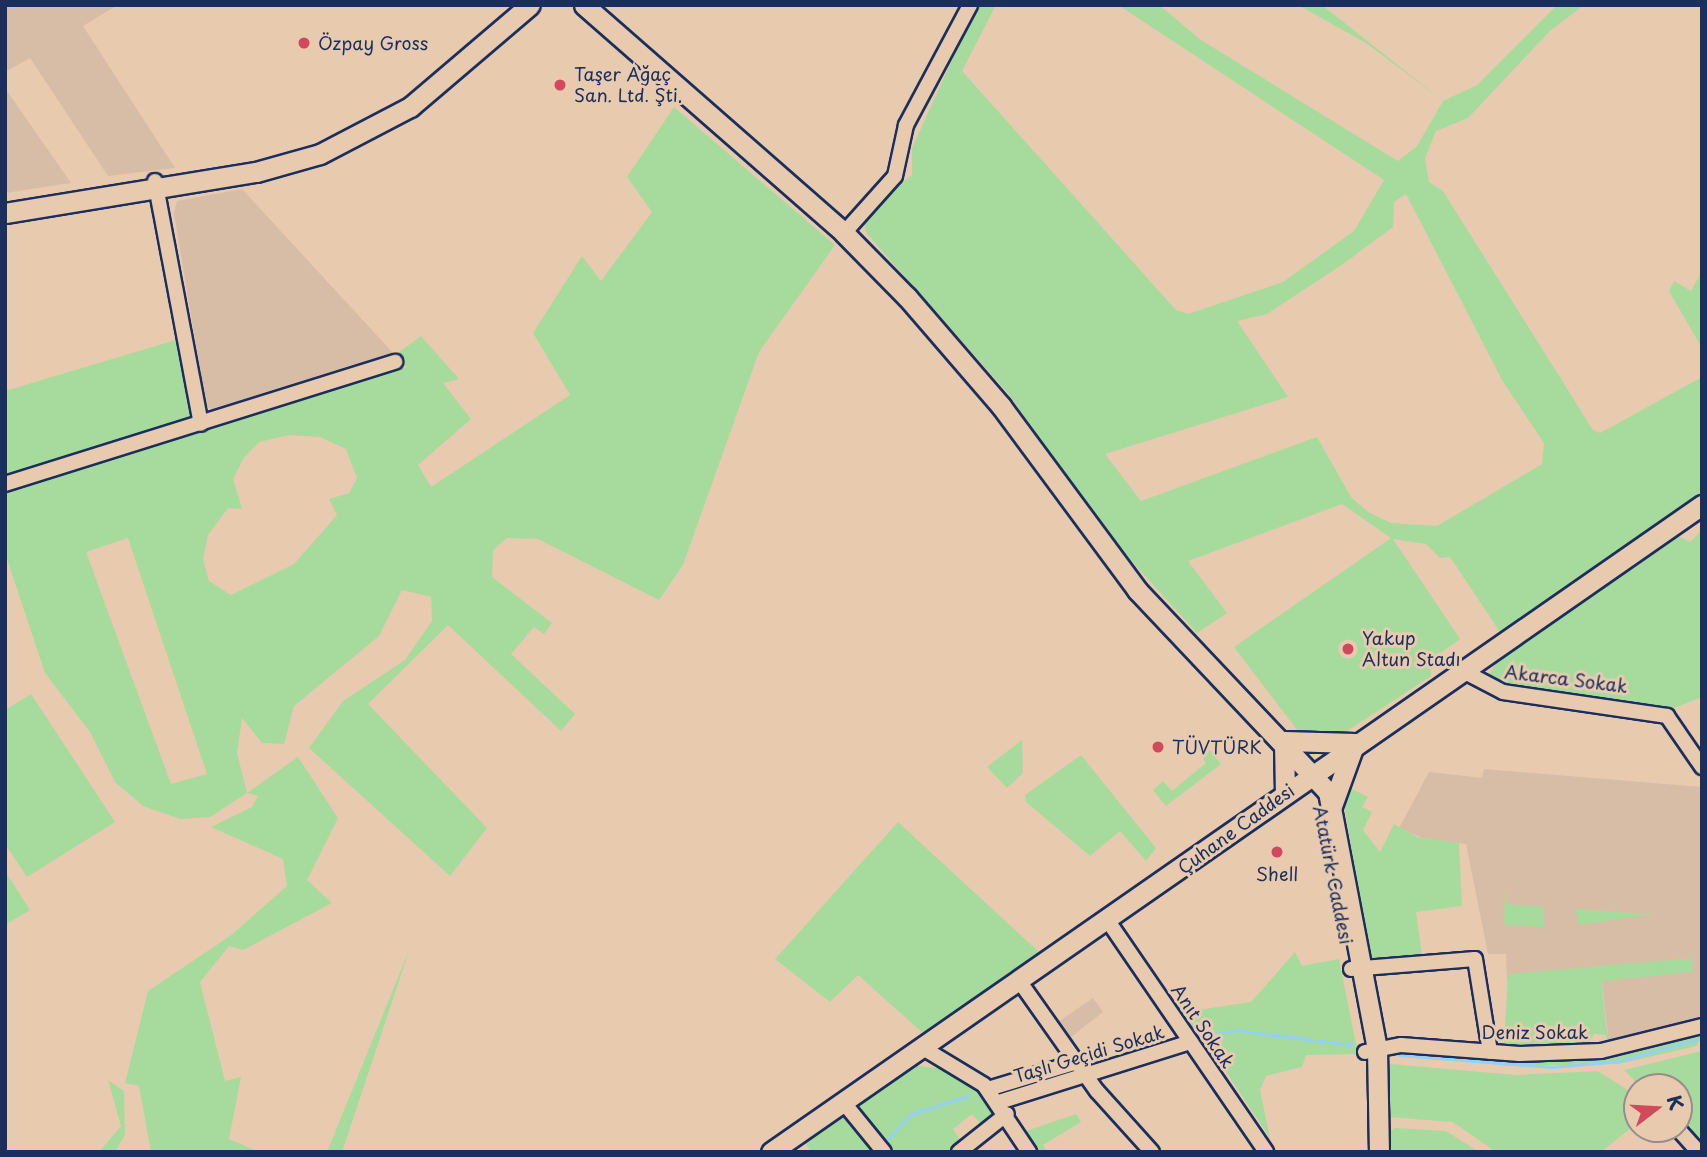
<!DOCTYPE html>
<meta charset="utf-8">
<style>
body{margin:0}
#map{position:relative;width:1707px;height:1157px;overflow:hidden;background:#e8cbaf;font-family:"Playpen Sans",sans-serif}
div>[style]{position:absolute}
.built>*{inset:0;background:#d7bda6}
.green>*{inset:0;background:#a6db9d}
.stream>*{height:2.5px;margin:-1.25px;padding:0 1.25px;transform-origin:1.25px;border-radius:1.25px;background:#95d0f5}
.roads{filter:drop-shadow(2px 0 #1b2f5e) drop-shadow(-2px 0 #1b2f5e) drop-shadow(0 2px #1b2f5e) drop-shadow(0 -2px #1b2f5e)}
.minor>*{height:14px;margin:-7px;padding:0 7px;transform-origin:7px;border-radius:7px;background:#e8cbaf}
.major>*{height:19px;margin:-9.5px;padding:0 9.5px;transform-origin:9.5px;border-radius:9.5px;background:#e8cbaf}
.dots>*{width:19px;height:19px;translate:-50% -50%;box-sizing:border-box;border:4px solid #e8cbaf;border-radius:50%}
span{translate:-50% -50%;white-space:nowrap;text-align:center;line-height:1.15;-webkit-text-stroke:6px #e8cbaf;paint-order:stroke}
.poi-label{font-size:18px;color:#1b2f5e}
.left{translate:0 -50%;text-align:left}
.street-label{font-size:18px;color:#1b2f5e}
.frame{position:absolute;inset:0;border:7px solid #1b2f5e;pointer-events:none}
.north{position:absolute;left:1623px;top:1073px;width:70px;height:70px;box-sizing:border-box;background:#e8cbaf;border:2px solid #968d8f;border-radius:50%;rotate:73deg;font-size:19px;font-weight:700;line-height:28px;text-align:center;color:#1b2f5e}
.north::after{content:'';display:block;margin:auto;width:24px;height:32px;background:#d1495b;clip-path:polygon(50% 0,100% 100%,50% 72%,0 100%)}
</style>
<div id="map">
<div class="built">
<i style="clip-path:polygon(5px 5px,118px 5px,83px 26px,175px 168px,108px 176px,30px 58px,5px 72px)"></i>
<i style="clip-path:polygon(5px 88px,71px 183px,5px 193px)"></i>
<i style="clip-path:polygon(242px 189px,395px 355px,217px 410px,206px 407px,174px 213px,177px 201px)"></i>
<i style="clip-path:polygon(1484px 769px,1702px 787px,1702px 1022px,1609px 1045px,1602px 981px,1507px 982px,1506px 954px,1488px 954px,1466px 844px,1425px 839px,1399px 828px,1429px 772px,1482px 778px)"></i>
<i style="clip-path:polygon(1093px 998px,1103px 1012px,1066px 1041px,1055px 1024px)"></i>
</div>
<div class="green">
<i style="clip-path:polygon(evenodd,977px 5px,996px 5px,962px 71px,1176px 310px,1188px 314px,1283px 282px,1354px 231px,1384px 180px,1118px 5px,1159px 5px,1201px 40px,1398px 161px,1417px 146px,1443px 101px,1366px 43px,1298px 5px,1322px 5px,1443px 101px,1477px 85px,1557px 5px,1584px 5px,1550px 31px,1468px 118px,1436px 131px,1425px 158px,1429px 182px,1443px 191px,1593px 430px,1600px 433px,1702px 377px,1702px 492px,1500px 632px,1450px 557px,1440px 558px,1426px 544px,1393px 539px,1460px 639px,1431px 660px,1431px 676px,1338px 737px,1301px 735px,1234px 647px,1391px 538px,1342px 504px,1188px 561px,1227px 613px,1197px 633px,1117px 545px,1007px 392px,867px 234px,864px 224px,875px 203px,912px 175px,912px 148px,977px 5px,1406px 194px,1502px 380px,1544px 443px,1542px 464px,1437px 526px,1391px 523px,1368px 512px,1351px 497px,1317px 437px,1141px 501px,1105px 454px,1288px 397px,1237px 321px,1267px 314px,1343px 264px,1393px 227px,1394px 202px,1406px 194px)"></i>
<i style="clip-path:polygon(evenodd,674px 107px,835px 245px,759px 352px,683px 565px,659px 600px,538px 539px,507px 538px,493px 550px,492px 577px,552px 623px,544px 634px,534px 627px,511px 654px,575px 714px,561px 731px,448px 625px,368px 704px,487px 828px,450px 876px,309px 748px,343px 701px,405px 660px,432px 621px,431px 597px,402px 590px,379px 636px,294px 706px,284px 744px,262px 743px,242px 718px,237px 753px,247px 793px,298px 757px,338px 818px,307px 880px,332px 903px,243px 950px,229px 946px,200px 982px,225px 1081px,241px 1077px,229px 1139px,259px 1152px,151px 1152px,139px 1086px,125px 1083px,148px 991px,230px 936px,287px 886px,283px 859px,211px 827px,252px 807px,258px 796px,247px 793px,210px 817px,180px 819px,143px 806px,115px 782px,90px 732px,45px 673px,5px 553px,5px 492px,407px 367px,395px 355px,421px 336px,459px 379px,443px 383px,471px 419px,418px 465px,431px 487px,570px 395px,533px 333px,582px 256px,601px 281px,652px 212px,627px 177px,674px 107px,290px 435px,320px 437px,346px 449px,357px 478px,349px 493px,329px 499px,337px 515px,294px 564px,231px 595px,209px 581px,203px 559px,208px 535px,228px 508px,242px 509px,233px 479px,243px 459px,259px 442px,290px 435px,674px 107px,128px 538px,207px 774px,171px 784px,86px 552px,128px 538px)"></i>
<i style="clip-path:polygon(1702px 271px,1702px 348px,1669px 291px,1674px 281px,1691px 291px)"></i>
<i style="clip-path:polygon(179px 339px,190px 421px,5px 476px,5px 391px)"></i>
<i style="clip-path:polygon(1702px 530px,1702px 697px,1669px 710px,1516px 692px,1488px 676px,1496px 663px,1678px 536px,1690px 542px)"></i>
<i style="clip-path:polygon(31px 694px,115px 822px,27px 877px,5px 844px,5px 710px)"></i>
<i style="clip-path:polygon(1022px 740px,1023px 773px,1007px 788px,987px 767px)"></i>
<i style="clip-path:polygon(1207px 747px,1221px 764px,1166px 806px,1153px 790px,1163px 781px,1172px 791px,1206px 763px,1201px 756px)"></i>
<i style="clip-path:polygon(1081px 755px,1156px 848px,1146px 861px,1120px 831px,1090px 856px,1026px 802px,1025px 795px)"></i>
<i style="clip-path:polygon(1350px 788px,1368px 797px,1362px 807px,1372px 812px,1363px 830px,1380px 852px,1394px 824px,1417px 837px,1459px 843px,1462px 906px,1416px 912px,1422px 955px,1371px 960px,1343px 799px)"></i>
<i style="clip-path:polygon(898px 822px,1041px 954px,925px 1035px,858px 975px,830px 1002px,775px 959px)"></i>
<i style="clip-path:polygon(5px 871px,30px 910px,5px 925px)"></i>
<i style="clip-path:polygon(1505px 891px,1507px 904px,1544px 907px,1544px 927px,1504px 925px)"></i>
<i style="clip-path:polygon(1575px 909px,1653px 914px,1579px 925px)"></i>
<i style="clip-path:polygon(410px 948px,342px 1152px,327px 1152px)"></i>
<i style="clip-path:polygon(1295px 952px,1302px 966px,1339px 959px,1358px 1054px,1306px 1055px,1302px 1067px,1266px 1076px,1260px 1090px,1270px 1138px,1199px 1031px,1188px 1034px,1175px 999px,1184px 995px,1193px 1007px,1204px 1009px,1251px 1002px)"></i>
<i style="clip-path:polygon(1692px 958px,1693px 972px,1602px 981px,1606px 1025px,1609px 1042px,1617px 1043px,1702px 1022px,1618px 1046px,1607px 1044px,1606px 1035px,1594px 1034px,1588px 1044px,1514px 1048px,1504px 1044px,1508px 974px)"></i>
<i style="clip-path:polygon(1702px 1030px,1697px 1046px,1618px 1064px,1507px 1066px,1403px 1052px,1509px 1061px,1572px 1057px)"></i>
<i style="clip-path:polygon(1702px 1051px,1700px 1068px,1702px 1145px,1679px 1120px,1679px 1087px,1641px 1087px,1624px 1070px)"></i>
<i style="clip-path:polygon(1390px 1064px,1516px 1075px,1598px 1071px,1637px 1096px,1637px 1123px,1601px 1152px,1496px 1152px,1453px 1122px,1388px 1117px)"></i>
<i style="clip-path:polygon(910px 1065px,952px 1070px,978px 1089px,996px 1115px,982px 1126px,972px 1114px,953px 1129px,961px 1141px,948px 1152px,892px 1152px,857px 1103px)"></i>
<i style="clip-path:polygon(108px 1080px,124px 1091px,125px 1135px,115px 1152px,99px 1152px,121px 1126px)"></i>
<i style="clip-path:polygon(840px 1113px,872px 1152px,811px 1152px,803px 1140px)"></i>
<i style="clip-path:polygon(1076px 1114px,1081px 1122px,1043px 1145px,1047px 1152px,1037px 1152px,1026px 1131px)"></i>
<i style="clip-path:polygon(1395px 1128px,1446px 1131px,1479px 1152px,1388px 1152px,1388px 1132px)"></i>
</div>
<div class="stream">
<i style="left:1196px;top:1037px;width:41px;rotate:-9.9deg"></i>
<i style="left:1236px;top:1030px;width:117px;rotate:7.4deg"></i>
<i style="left:1399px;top:1055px;width:154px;rotate:4.5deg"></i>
<i style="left:1553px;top:1067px;width:67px;rotate:-5.1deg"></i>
<i style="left:1620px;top:1061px;width:85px;rotate:-15.7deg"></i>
<i style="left:1007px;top:1092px;width:32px;rotate:-16deg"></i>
<i style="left:885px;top:1142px;width:38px;rotate:-47deg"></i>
<i style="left:911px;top:1114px;width:60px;rotate:-17.5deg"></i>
</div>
<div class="roads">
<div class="minor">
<i style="left:155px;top:181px;width:247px;rotate:79.3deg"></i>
<i style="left:844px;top:233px;width:76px;rotate:-48.2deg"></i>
<i style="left:895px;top:176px;width:52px;rotate:-77.8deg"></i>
<i style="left:906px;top:125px;width:136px;rotate:-61.9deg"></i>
<i style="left:5px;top:484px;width:409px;rotate:-17.4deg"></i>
<i style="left:1463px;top:671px;width:45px;rotate:27.7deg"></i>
<i style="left:1503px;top:692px;width:166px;rotate:8.3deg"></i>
<i style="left:1667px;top:716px;width:62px;rotate:55.5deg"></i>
<i style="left:1108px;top:921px;width:280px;rotate:55.6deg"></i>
<i style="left:1351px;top:969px;width:124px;rotate:-4.6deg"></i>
<i style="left:1475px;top:959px;width:94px;rotate:80.8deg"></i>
<i style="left:1020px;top:982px;width:133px;rotate:54.8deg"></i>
<i style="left:1097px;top:1091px;width:82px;rotate:48deg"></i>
<i style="left:923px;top:1048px;width:71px;rotate:31.2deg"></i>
<i style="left:984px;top:1085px;width:81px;rotate:56.1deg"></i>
<i style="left:1365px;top:1052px;width:37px;rotate:-11deg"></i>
<i style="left:1401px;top:1045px;width:119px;rotate:4.3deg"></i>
<i style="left:1520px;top:1054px;width:81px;rotate:-2.1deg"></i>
<i style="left:1601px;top:1051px;width:104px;rotate:-13.9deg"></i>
<i style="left:988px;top:1089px;width:93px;rotate:-16.9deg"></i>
<i style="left:999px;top:1102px;width:201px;rotate:-17.4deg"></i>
<i style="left:844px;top:1103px;width:63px;rotate:50.8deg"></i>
<i style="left:1678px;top:1129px;width:31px;rotate:48deg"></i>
<i style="left:959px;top:1152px;width:61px;rotate:-38.4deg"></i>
</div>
<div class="major">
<i style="left:584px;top:5px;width:346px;rotate:41.2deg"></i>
<i style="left:844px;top:233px;width:90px;rotate:45.5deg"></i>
<i style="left:907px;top:297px;width:144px;rotate:49.2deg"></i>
<i style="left:1001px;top:406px;width:229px;rotate:53.5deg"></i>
<i style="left:1137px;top:590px;width:278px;rotate:46.6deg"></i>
<i style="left:1328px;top:792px;width:262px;rotate:79.2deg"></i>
<i style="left:1377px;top:1049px;width:103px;rotate:88.9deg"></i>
<i style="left:5px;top:213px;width:254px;rotate:-9.3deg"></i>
<i style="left:256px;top:172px;width:66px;rotate:-15.7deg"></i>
<i style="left:320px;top:154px;width:102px;rotate:-27.6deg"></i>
<i style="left:410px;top:107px;width:157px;rotate:-40.4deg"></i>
<i style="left:1285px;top:794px;width:53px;rotate:-91.1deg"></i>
<i style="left:1284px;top:741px;width:71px;rotate:1.6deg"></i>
<i style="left:1332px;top:806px;width:62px;rotate:-70.1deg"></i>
<i style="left:771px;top:1152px;width:1134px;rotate:-34.8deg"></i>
</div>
</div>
<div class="dots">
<i style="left:304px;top:43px;background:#d1495b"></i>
<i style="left:560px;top:85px;background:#d1495b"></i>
<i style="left:1348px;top:649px;background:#d1495b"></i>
<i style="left:1158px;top:747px;background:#d1495b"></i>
<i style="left:1277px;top:852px;background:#d1495b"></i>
</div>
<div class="poi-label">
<span class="left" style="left:318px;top:43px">Özpay Gross</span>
<span class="left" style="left:574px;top:85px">Taşer Ağaç<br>San. Ltd. Şti.</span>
<span class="left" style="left:1362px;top:649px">Yakup<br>Altun Stadı</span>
<span class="left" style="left:1172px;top:747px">TÜVTÜRK</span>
<span style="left:1277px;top:874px">Shell</span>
</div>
<div class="street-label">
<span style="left:1566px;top:679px;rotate:7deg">Akarca Sokak</span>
<span style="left:1236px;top:829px;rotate:-36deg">Çuhane Caddesi</span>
<span style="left:1333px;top:875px;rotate:79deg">Atatürk Caddesi</span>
<span style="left:1203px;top:1026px;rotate:56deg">Anıt Sokak</span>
<span style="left:1535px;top:1032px">Deniz Sokak</span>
<span style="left:1089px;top:1054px;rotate:-17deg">Taşlı Geçidi Sokak</span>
</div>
<div class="frame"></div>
<div class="north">K</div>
</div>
